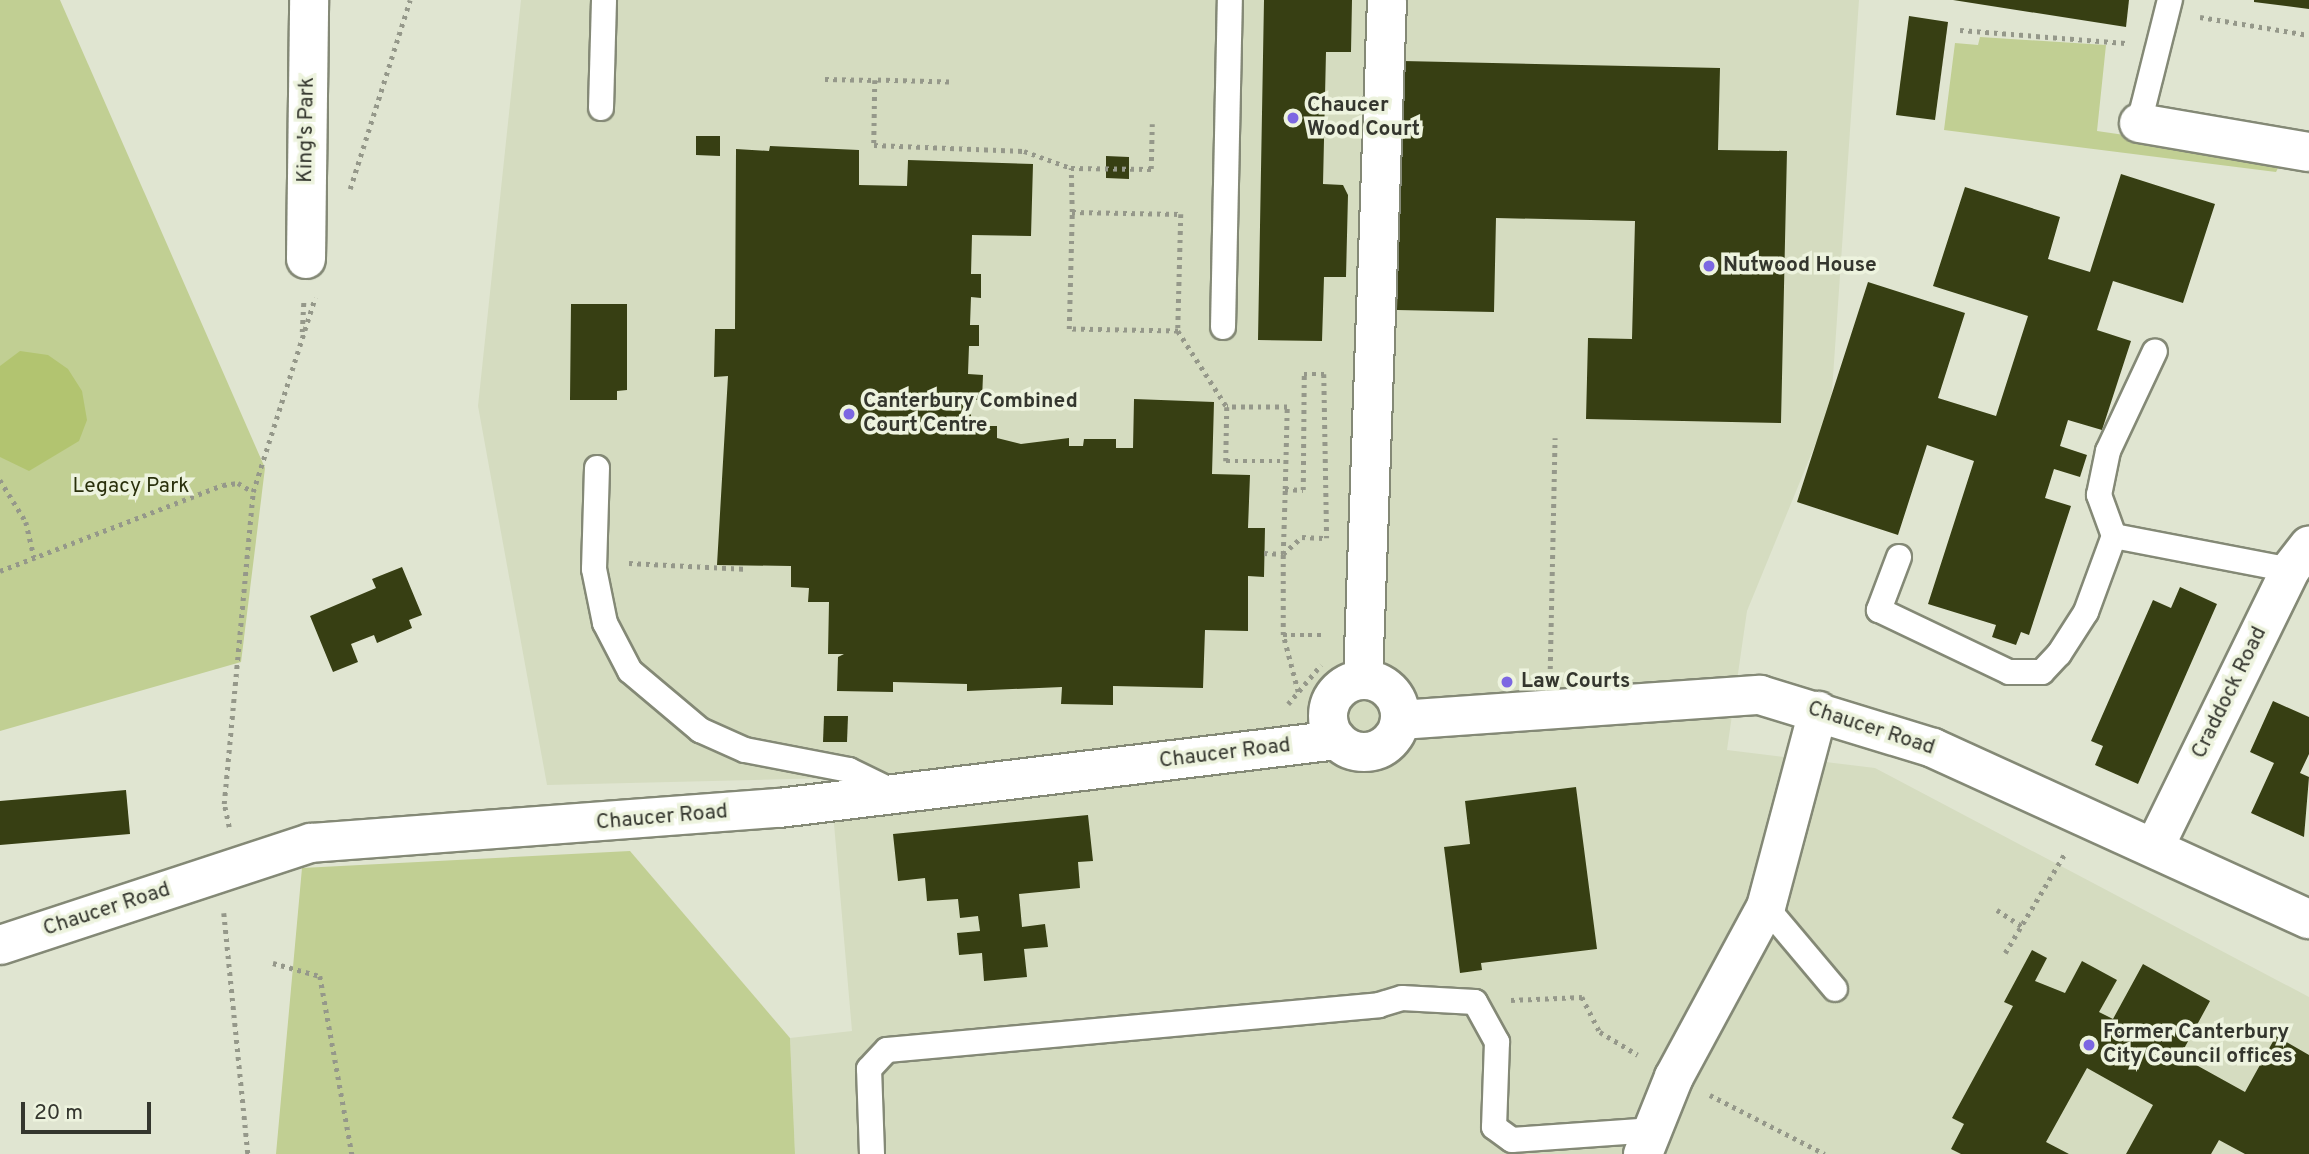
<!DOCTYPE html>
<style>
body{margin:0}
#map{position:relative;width:2309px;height:1154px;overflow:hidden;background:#e0e5d1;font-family:Overpass,sans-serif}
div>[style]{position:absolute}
.built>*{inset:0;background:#d5dcc0}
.green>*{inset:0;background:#c1cf93}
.water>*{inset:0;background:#b2c470}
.building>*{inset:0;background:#373f13}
.path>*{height:4.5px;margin-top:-2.25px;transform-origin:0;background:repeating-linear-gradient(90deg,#95988a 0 3.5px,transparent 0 8.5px)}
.roads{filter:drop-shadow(2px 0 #848976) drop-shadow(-2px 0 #848976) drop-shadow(0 2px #848976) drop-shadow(0 -2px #848976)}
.lane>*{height:24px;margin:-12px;padding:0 12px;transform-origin:12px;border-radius:12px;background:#fff}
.street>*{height:38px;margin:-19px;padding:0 19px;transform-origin:19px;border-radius:19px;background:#fff}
.street>.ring{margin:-19px;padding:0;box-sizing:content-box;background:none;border:38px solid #fff;border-radius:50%}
.dots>*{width:19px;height:19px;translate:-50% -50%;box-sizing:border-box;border:4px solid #edf3de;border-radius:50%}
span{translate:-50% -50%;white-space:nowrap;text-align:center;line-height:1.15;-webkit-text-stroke:7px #edf3de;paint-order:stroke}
.poi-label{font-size:21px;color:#34362e;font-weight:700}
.left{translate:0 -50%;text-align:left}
.street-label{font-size:21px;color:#34362e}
.park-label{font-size:21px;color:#2a300c}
.scale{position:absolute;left:21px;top:1102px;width:130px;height:32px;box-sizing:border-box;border:4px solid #34362e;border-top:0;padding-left:9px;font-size:21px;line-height:24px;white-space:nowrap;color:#34362e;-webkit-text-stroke:5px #edf3de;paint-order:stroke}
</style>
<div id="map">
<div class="built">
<i style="clip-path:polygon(521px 0,1859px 0,1831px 406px,1747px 611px,1727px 750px,1875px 768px,2309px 997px,2309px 1154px,795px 1154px,790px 1038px,852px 1031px,830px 778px,547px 785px,478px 406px)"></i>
</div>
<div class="green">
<i style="clip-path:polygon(0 0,60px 0,265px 468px,241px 662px,0 731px)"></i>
<i style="clip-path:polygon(1980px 37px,2106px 45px,2097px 131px,2283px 158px,2276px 172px,1944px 130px,1955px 43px,1978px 45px)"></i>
<i style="clip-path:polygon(630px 851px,790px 1038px,795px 1154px,276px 1154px,302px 868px)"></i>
</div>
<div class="water">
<i style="clip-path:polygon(20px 351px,48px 355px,68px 369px,82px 391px,87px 420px,79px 441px,29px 471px,0 457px,0 366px)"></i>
</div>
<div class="building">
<i style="clip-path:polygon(1264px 0,1352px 0,1351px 52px,1326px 52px,1323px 184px,1343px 185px,1348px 195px,1346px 277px,1324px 277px,1322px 341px,1258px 340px)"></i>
<i style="clip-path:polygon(1953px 0,2129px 0,2126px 27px)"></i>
<i style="clip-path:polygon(2254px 0,2309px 0,2309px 9px,2254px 2px)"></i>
<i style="clip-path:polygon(1909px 16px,1948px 22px,1935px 120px,1896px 115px)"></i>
<i style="clip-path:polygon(1403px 61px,1720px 68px,1718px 150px,1787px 151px,1781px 423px,1586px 419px,1588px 338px,1632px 339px,1635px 221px,1496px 218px,1494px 312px,1397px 310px)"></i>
<i style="clip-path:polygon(696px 136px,720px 136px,720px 156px,696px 155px)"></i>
<i style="clip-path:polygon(770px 146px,859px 150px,859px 185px,907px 186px,908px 160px,1033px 164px,1031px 236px,972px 235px,971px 274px,981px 274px,981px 298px,971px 297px,970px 325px,979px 325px,979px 346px,969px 346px,968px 374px,983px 375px,982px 400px,971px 400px,971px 426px,997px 426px,997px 438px,1021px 444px,1069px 438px,1069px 446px,1083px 446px,1084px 439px,1116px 439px,1116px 448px,1133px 448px,1134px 399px,1214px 402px,1212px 474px,1250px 475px,1248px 528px,1265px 528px,1264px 577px,1248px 576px,1248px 631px,1205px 630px,1203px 688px,1113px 686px,1113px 705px,1061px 704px,1062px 687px,967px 691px,967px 684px,893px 682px,893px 692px,837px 691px,838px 657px,844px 654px,828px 654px,829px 602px,808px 602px,809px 588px,791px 587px,791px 566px,717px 565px,728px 376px,714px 377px,715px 329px,735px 329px,736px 149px,769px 151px)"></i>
<i style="clip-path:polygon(1106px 156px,1129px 157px,1129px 179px,1106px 178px)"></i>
<i style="clip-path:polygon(2121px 174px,2215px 204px,2183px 303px,2113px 281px,2097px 330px,2131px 341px,2102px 430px,2068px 420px,2060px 446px,2087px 455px,2080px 477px,2054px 469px,2045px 498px,2071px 506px,2029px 635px,2021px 632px,2016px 645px,1992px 637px,1996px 625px,1928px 604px,1974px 461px,1927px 445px,1898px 535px,1797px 502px,1868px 282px,1965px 313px,1938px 398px,1996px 416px,2028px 316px,1933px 286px,1965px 187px,2060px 217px,2048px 259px,2090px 272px)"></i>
<i style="clip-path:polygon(571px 304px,627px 304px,627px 390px,617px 391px,617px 400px,570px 400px)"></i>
<i style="clip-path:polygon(402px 567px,422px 615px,409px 620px,412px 628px,377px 643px,374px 635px,351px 644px,358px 662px,333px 672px,310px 616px,376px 588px,372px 579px)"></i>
<i style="clip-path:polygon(2180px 587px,2217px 604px,2138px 784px,2095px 765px,2103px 746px,2091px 741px,2153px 600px,2171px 608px)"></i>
<i style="clip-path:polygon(2273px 701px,2309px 717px,2309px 754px,2300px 773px,2309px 777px,2304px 837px,2251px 813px,2274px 763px,2250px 752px)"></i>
<i style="clip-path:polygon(824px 716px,848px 716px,847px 742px,823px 742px)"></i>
<i style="clip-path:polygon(1576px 787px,1597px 949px,1481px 963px,1482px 970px,1460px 973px,1444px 847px,1470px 844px,1465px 801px)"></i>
<i style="clip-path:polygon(126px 790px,130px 834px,0 845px,0 801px)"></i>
<i style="clip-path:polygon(1088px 815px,1093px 861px,1078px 862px,1080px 888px,1019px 894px,1022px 927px,1045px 924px,1048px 947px,1024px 949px,1027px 977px,984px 981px,982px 953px,959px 955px,957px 933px,980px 931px,978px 916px,960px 918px,958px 899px,927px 901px,925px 878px,898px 881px,893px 834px)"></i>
<i style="clip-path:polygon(2032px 950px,2047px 958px,2035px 981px,2065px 993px,2082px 961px,2117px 980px,2099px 1012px,2113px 1019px,2143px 964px,2210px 1001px,2180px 1056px,2245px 1092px,2276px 1036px,2309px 1055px,2309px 1154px,2245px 1154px,2219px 1140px,2211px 1154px,2126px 1154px,2153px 1105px,2087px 1068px,2046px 1142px,2069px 1154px,1961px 1154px,1951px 1149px,1964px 1124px,1952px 1118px,2013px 1006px,2004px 1002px)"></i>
</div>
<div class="path">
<i style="left:2200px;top:17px;width:110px;rotate:9.4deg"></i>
<i style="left:1960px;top:30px;width:166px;rotate:4.5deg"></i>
<i style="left:825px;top:79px;width:50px;rotate:1.1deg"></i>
<i style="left:949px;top:82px;width:74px;rotate:-178.5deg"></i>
<i style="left:875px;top:80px;width:65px;rotate:90.9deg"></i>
<i style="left:874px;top:145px;width:150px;rotate:2.3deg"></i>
<i style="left:1024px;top:151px;width:50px;rotate:19.9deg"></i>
<i style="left:350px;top:189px;width:198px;rotate:-72.4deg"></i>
<i style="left:1072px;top:212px;width:44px;rotate:-91.3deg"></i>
<i style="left:1071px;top:168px;width:80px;rotate:0.7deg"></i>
<i style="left:1151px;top:169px;width:45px;rotate:-88.7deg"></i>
<i style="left:1178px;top:331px;width:109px;rotate:-178.9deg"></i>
<i style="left:1069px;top:329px;width:117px;rotate:-88.5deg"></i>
<i style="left:1072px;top:212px;width:109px;rotate:1.1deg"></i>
<i style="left:1181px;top:214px;width:117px;rotate:91.5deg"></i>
<i style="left:1178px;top:331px;width:90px;rotate:57.2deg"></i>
<i style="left:302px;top:332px;width:34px;rotate:-87deg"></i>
<i style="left:0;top:480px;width:49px;rotate:58.2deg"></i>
<i style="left:26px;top:522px;width:36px;rotate:77deg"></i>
<i style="left:1285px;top:489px;width:82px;rotate:-88.6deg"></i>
<i style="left:1287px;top:407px;width:60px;rotate:180deg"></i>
<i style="left:1227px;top:407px;width:54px;rotate:91.1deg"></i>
<i style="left:1226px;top:461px;width:59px"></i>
<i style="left:1264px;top:553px;width:19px;rotate:3deg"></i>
<i style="left:1283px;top:554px;width:25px;rotate:-42deg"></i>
<i style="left:1302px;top:537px;width:21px;rotate:3deg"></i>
<i style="left:629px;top:563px;width:119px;rotate:2.9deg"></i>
<i style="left:0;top:571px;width:239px;rotate:-21.1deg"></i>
<i style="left:223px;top:485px;width:15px;rotate:-8deg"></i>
<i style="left:238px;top:483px;width:17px;rotate:31deg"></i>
<i style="left:1283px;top:635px;width:39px"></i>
<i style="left:1550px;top:669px;width:231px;rotate:-88.8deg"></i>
<i style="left:1298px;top:692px;width:59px;rotate:-104.7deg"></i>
<i style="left:1283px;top:635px;width:81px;rotate:-90deg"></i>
<i style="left:1283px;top:554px;width:65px;rotate:-88.2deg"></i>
<i style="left:1285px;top:489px;width:18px;rotate:3deg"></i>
<i style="left:1303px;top:490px;width:116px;rotate:-89.5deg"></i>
<i style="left:1304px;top:374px;width:20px"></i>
<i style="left:1324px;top:374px;width:164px;rotate:89deg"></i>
<i style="left:1288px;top:704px;width:51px;rotate:-49.8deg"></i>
<i style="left:229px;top:827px;width:24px;rotate:-102deg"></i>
<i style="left:224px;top:804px;width:313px;rotate:-84.7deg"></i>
<i style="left:253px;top:492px;width:204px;rotate:-72.3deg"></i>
<i style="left:1997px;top:910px;width:30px;rotate:33deg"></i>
<i style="left:224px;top:913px;width:242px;rotate:84.3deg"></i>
<i style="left:2005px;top:953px;width:117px;rotate:-59deg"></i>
<i style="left:273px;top:963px;width:49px;rotate:15.5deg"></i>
<i style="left:320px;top:976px;width:181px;rotate:79.8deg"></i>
<i style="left:1511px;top:1000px;width:71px;rotate:-2.4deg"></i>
<i style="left:1582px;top:997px;width:39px;rotate:63deg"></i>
<i style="left:1600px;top:1032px;width:44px;rotate:31.2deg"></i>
<i style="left:1710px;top:1095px;width:129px;rotate:27.2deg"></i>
</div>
<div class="roads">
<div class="lane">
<i style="left:601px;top:108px;width:108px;rotate:-88.4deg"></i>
<i style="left:2139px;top:123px;width:127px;rotate:-75.9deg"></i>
<i style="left:1223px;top:327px;width:327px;rotate:-88.8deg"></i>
<i style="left:597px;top:468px;width:101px;rotate:91.7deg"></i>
<i style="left:594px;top:569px;width:55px;rotate:78.5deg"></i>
<i style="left:605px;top:623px;width:54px;rotate:62.5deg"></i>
<i style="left:630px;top:671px;width:92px;rotate:40.1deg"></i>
<i style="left:700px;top:730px;width:49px;rotate:24deg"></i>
<i style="left:745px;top:750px;width:106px;rotate:10.9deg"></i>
<i style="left:849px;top:770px;width:52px;rotate:26.1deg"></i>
<i style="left:2114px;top:536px;width:44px;rotate:-110.1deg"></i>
<i style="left:2099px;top:495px;width:45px;rotate:-78.4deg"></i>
<i style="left:2108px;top:451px;width:110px;rotate:-64.8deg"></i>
<i style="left:1899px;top:557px;width:57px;rotate:110.7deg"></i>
<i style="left:1879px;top:610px;width:144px;rotate:25.5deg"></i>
<i style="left:2009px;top:672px;width:33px"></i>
<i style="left:2042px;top:672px;width:25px;rotate:-47deg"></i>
<i style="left:2059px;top:654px;width:50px;rotate:-57.3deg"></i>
<i style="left:2086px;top:612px;width:81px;rotate:-69.8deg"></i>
<i style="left:2114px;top:536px;width:179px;rotate:10.9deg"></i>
<i style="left:1766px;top:907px;width:107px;rotate:49.9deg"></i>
<i style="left:872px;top:1154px;width:85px;rotate:-92deg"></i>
<i style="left:869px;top:1069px;width:26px;rotate:-47deg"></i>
<i style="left:887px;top:1050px;width:494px;rotate:-5.2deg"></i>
<i style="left:1379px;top:1005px;width:24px;rotate:-17deg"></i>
<i style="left:1402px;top:998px;width:73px;rotate:3.1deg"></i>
<i style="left:1475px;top:1002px;width:46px;rotate:61.2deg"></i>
<i style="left:1497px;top:1042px;width:85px;rotate:92deg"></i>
<i style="left:1494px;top:1127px;width:22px;rotate:36deg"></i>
<i style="left:1512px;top:1140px;width:142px;rotate:-4deg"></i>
</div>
<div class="street">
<i style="left:2139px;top:123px;width:172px;rotate:9.7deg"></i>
<i style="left:306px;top:259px;width:259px;rotate:-89.3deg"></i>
<i style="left:1363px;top:680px;width:680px;rotate:-87.98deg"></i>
<i class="ring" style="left:1328px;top:680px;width:34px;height:34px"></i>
<i style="left:1400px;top:720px;width:361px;rotate:-4deg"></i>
<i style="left:1760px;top:695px;width:181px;rotate:17deg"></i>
<i style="left:1933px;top:748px;width:413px;rotate:24.5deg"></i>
<i style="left:2156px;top:844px;width:305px;rotate:-63.9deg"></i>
<i style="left:2290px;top:570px;width:31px;rotate:-52deg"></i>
<i style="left:0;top:945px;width:327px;rotate:-18.2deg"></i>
<i style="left:311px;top:843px;width:469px;rotate:-4.3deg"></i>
<i style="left:779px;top:808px;width:562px;rotate:-6.95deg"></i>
<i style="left:1643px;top:1154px;width:83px;rotate:-68.1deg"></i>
<i style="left:1674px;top:1077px;width:193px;rotate:-61.6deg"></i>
<i style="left:1766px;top:907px;width:203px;rotate:-75.1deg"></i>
</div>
</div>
<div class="dots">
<i style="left:1293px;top:118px;background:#7c67e2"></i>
<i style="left:1709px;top:266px;background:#7c67e2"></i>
<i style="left:849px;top:414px;background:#7c67e2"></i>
<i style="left:1507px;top:682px;background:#7c67e2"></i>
<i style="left:2089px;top:1045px;background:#7c67e2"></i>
</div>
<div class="poi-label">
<span class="left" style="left:1307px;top:118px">Chaucer<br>Wood Court</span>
<span class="left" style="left:1723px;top:266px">Nutwood House</span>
<span class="left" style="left:863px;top:414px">Canterbury Combined<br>Court Centre</span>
<span class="left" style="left:1521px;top:682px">Law Courts</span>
<span class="left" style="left:2103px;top:1045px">Former Canterbury<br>City Council offices</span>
</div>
<div class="street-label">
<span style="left:307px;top:130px;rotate:-89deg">King's Park</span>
<span style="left:2230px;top:693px;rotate:-64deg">Craddock Road</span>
<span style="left:1871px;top:729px;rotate:18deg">Chaucer Road</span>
<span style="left:1225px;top:754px;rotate:-7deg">Chaucer Road</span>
<span style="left:662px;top:818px;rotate:-5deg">Chaucer Road</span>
<span style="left:107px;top:910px;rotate:-18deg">Chaucer Road</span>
</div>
<div class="park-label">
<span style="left:131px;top:487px">Legacy Park</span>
</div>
<div class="scale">20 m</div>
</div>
